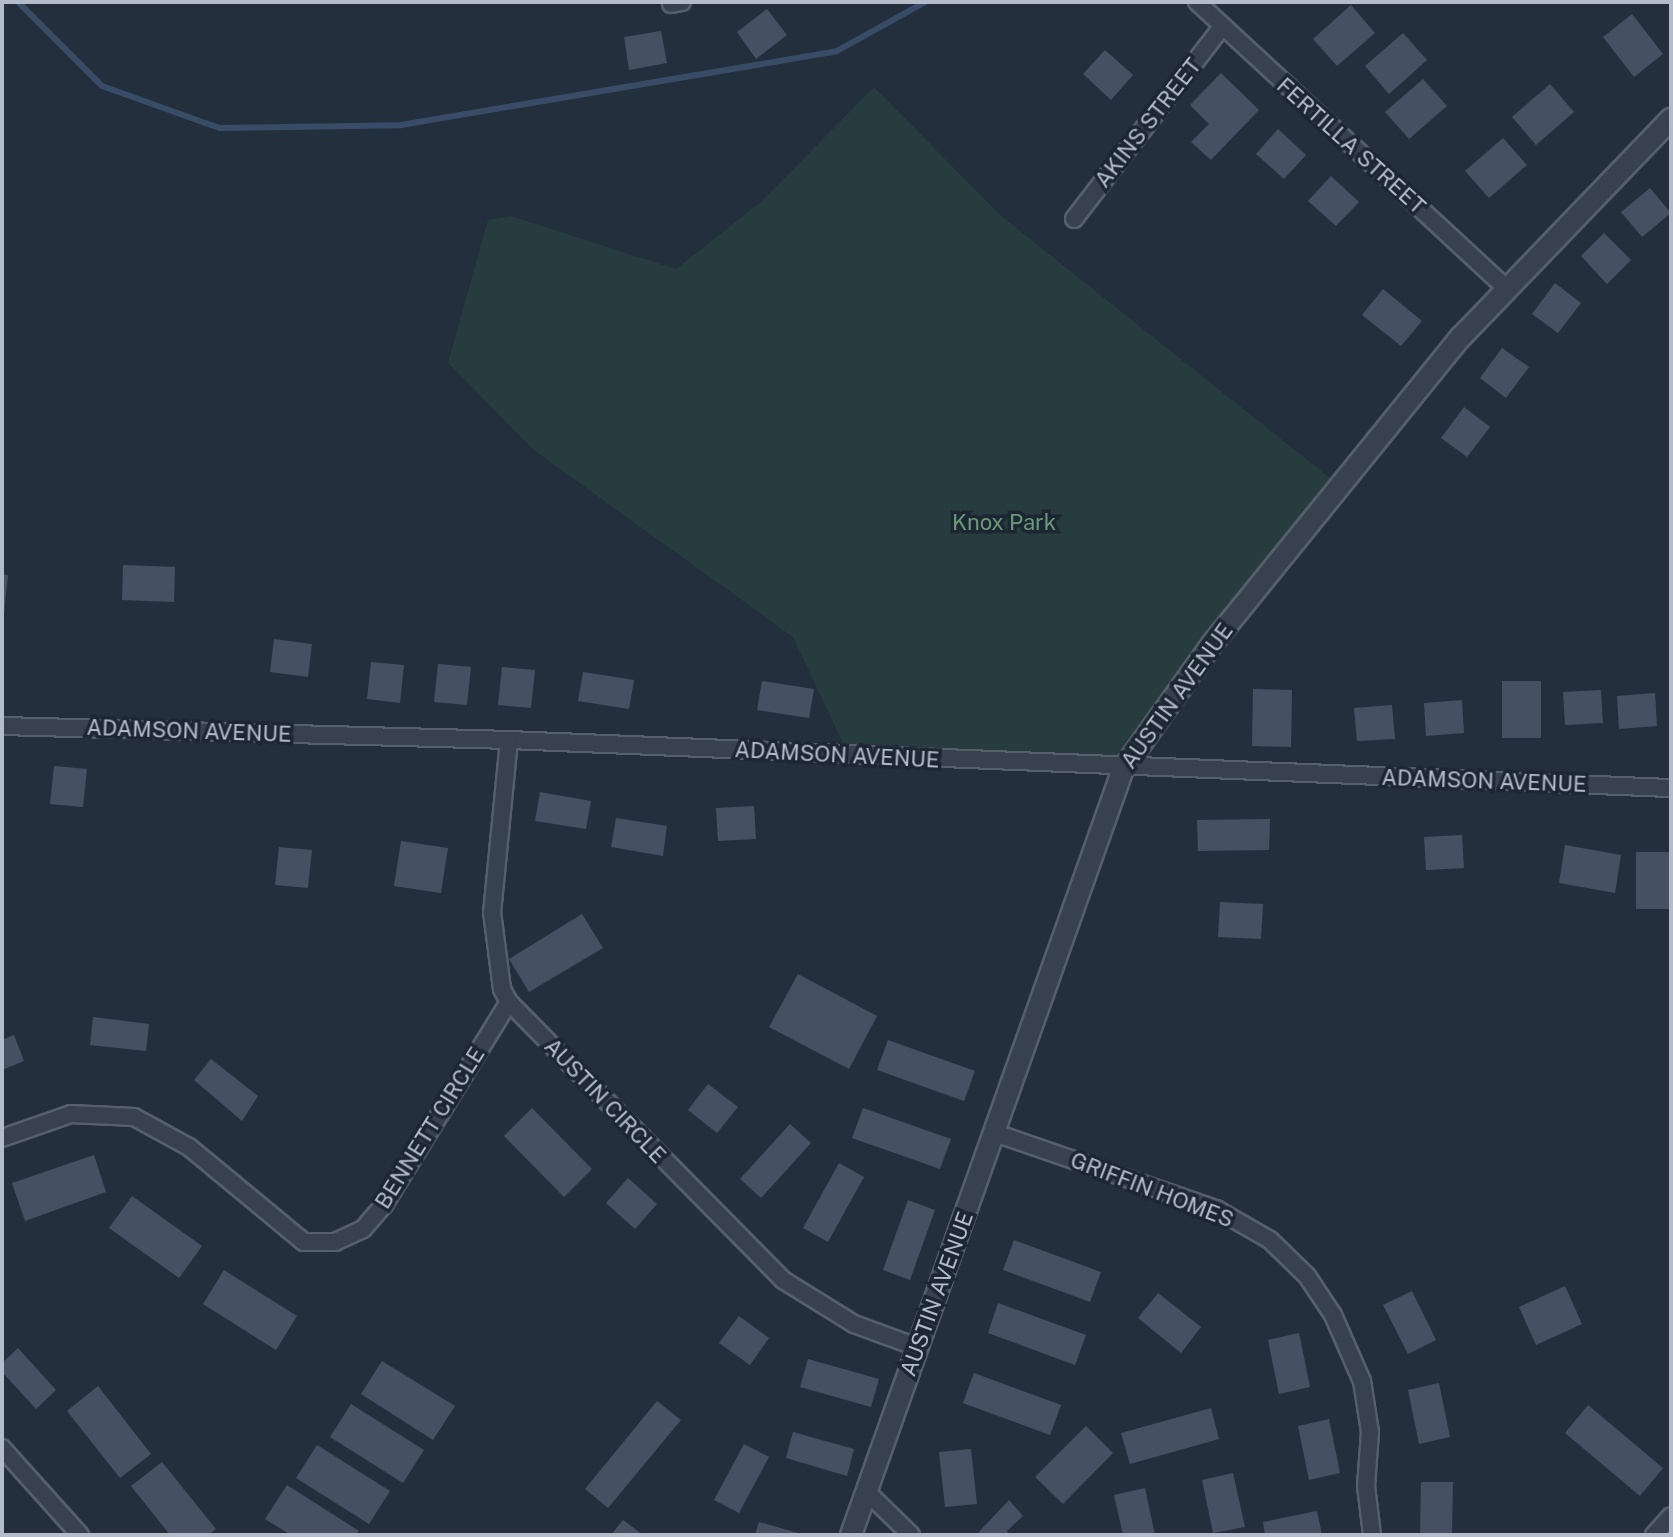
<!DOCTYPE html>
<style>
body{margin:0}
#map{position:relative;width:1673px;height:1537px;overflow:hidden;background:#242f3e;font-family:"Public Sans",sans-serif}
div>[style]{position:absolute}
.green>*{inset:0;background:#263c3f}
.stream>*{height:6px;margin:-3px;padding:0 3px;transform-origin:3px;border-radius:3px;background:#394c67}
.building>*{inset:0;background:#455162}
.roads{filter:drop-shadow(2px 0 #565f6c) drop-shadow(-2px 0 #565f6c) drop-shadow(0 2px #565f6c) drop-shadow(0 -2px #565f6c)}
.minor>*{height:16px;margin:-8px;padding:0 8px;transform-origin:8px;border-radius:8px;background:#38414e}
.tertiary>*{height:20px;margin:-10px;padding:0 10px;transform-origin:10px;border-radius:10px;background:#38414e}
span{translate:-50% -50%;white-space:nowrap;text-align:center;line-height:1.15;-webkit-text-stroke:7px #1d2633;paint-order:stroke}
.street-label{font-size:22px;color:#b4bcc9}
.park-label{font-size:22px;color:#6b9a76}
.frame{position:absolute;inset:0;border:4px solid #b4bcc9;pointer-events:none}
</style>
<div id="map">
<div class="green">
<i style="clip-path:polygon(874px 87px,1000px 215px,1340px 486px,1123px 769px,849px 756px,793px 637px,535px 451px,448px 363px,488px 220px,511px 216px,676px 269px,761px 202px)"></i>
</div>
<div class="stream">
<i style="left:18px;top:2px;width:119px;rotate:45deg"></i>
<i style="left:102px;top:86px;width:124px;rotate:19.7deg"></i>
<i style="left:219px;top:128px;width:182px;rotate:-0.9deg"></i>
<i style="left:401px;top:125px;width:442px;rotate:-9.6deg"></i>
<i style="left:837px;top:51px;width:101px;rotate:-29.1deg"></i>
</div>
<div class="building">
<i style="clip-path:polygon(1351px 5px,1375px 33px,1337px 66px,1313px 39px)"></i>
<i style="clip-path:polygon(767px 9px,787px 35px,756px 59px,737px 32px)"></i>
<i style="clip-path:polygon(1632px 14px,1663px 54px,1634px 77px,1603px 37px)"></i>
<i style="clip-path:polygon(661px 31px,667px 63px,629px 70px,624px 37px)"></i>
<i style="clip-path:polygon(1403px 33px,1427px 60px,1389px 94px,1365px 66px)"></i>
<i style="clip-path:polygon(1105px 50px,1133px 75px,1111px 100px,1083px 74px)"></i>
<i style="clip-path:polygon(1221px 73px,1259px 110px,1211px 160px,1191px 142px,1209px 124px,1190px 105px)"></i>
<i style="clip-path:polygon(1423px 79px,1447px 106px,1409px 139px,1385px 112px)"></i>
<i style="clip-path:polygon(1550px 84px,1574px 112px,1536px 145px,1512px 117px)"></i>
<i style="clip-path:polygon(1278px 129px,1306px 155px,1284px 179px,1256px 154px)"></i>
<i style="clip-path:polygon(1503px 138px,1527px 165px,1489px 198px,1465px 171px)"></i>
<i style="clip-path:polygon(1331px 176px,1359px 202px,1336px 226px,1308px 201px)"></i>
<i style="clip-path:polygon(1650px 188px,1671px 213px,1642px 237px,1621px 212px)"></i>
<i style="clip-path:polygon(1604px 233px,1631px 260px,1607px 284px,1581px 256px)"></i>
<i style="clip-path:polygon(1555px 283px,1581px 303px,1558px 333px,1532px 314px)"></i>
<i style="clip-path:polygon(1383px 289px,1422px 321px,1401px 346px,1362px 315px)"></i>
<i style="clip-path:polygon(1502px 348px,1529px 367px,1506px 398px,1480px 378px)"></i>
<i style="clip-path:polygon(1464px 407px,1490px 427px,1467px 457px,1441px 438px)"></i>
<i style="clip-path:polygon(123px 565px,175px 567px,174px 602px,122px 600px)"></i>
<i style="clip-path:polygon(2px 574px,8px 575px,4px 614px,2px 614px)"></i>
<i style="clip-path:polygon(274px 639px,312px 644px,308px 677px,270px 672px)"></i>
<i style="clip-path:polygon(371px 662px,404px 665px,400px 703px,367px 699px)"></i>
<i style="clip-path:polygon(438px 664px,471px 667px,467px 705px,434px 702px)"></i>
<i style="clip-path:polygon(502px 667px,535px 670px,531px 708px,498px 705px)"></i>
<i style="clip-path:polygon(583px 672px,634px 680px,629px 709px,578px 701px)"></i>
<i style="clip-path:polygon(762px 681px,814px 689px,809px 718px,757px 710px)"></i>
<i style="clip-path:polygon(1502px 681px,1541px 681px,1541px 738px,1502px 738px)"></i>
<i style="clip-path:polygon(1253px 689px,1292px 690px,1291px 747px,1252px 746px)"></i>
<i style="clip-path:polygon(1601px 690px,1603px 723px,1565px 725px,1563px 692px)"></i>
<i style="clip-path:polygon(1655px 693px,1657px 726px,1619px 729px,1617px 696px)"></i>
<i style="clip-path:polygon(1462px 700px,1464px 733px,1426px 736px,1424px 703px)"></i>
<i style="clip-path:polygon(1392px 705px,1395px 739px,1357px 741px,1354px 708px)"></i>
<i style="clip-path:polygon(54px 766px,87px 769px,83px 807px,50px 804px)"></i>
<i style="clip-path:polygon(540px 792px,591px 801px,586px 829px,535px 821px)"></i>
<i style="clip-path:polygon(754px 806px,756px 839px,718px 841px,716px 808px)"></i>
<i style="clip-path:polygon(616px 818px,667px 826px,663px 856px,611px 847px)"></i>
<i style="clip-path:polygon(1270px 819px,1269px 850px,1198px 851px,1197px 820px)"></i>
<i style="clip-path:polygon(1462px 835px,1464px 868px,1426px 870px,1424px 837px)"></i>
<i style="clip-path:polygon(401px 841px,448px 848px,441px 893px,394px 886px)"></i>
<i style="clip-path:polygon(1565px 845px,1621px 855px,1615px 893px,1559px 883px)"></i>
<i style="clip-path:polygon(279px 847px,312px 850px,308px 888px,275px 885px)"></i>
<i style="clip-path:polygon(1636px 852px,1671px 852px,1671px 909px,1636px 909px)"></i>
<i style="clip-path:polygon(1220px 902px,1263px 904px,1261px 939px,1218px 937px)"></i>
<i style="clip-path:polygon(582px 914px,603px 948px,529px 992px,509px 959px)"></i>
<i style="clip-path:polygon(798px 974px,877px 1016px,849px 1069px,769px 1027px)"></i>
<i style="clip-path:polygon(93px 1017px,149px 1024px,146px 1051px,90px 1045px)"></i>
<i style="clip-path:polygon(14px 1035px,24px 1061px,2px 1070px,2px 1040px)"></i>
<i style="clip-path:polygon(888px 1040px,975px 1071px,964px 1101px,877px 1070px)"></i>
<i style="clip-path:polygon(211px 1059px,258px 1096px,242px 1121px,194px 1080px)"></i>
<i style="clip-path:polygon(708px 1084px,738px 1107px,717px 1133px,688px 1110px)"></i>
<i style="clip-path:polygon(532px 1108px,592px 1169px,564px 1197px,504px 1136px)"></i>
<i style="clip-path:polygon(863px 1108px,951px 1139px,940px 1169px,852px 1138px)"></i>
<i style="clip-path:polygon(790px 1124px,811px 1143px,761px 1198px,740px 1179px)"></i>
<i style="clip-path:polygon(94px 1155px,106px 1192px,25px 1221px,12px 1183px)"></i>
<i style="clip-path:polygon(839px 1163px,864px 1177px,828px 1242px,803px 1228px)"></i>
<i style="clip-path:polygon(628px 1178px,657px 1204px,635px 1229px,606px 1203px)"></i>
<i style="clip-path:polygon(132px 1196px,202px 1246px,179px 1278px,109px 1228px)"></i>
<i style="clip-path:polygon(908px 1200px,935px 1210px,910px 1280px,883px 1270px)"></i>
<i style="clip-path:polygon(1014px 1240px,1101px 1272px,1090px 1302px,1003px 1270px)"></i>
<i style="clip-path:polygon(224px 1270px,297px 1316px,276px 1350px,203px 1304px)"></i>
<i style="clip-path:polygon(1565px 1286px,1582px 1324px,1536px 1345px,1519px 1307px)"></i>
<i style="clip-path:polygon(1412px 1291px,1436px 1340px,1408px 1354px,1383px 1305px)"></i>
<i style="clip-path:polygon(1158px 1293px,1201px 1327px,1181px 1353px,1138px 1318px)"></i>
<i style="clip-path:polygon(998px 1303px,1086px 1335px,1075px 1365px,988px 1333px)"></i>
<i style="clip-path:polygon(739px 1316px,769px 1338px,750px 1365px,719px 1343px)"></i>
<i style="clip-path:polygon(1299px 1333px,1310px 1387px,1279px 1394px,1268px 1340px)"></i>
<i style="clip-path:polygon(18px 1348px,56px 1390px,36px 1409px,2px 1372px,2px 1363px)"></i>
<i style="clip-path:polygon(808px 1359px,879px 1379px,871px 1407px,800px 1387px)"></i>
<i style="clip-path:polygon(382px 1361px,455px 1406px,433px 1440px,361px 1394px)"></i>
<i style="clip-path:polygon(974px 1373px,1061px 1405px,1050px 1435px,963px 1403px)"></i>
<i style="clip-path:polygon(1439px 1383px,1450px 1437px,1419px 1444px,1408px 1390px)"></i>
<i style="clip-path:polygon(98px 1386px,151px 1454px,120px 1478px,67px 1411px)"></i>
<i style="clip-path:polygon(657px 1401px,681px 1420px,608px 1508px,585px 1489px)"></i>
<i style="clip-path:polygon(351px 1404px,424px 1450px,403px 1483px,330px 1437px)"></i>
<i style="clip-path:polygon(1588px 1405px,1663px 1468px,1640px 1496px,1565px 1433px)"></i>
<i style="clip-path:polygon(1211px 1408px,1219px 1439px,1130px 1464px,1121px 1433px)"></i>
<i style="clip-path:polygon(1329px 1419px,1340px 1473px,1309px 1480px,1298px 1426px)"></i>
<i style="clip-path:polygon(1086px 1426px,1113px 1453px,1063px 1504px,1035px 1477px)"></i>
<i style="clip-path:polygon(793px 1432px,854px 1449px,847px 1476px,786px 1458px)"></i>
<i style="clip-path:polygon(744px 1444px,769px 1457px,739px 1513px,714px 1500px)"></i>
<i style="clip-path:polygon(317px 1445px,390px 1491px,369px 1524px,296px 1478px)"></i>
<i style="clip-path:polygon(971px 1449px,977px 1504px,945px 1507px,939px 1452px)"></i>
<i style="clip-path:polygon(162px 1462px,216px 1529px,208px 1535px,170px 1535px,131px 1486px)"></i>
<i style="clip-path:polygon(1233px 1473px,1245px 1527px,1213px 1533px,1202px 1480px)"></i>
<i style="clip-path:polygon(1421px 1482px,1453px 1482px,1452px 1535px,1420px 1535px)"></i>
<i style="clip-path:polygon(287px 1485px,359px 1531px,356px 1535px,291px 1535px,265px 1519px)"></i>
<i style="clip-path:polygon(1145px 1488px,1155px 1535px,1123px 1535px,1114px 1495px)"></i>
<i style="clip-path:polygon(1009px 1500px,1023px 1516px,1007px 1531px,1010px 1535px,976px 1535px)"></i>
<i style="clip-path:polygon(1317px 1511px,1322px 1535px,1265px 1535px,1263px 1522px)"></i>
<i style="clip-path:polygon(623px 1520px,643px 1535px,611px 1535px)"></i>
<i style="clip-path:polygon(759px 1522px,802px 1534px,802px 1535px,755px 1535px)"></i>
</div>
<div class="roads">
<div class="minor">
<i style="left:1197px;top:2px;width:422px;rotate:42.8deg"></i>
<i style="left:671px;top:4px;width:11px;rotate:-10deg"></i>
<i style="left:1074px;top:219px;width:242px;rotate:-52.4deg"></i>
<i style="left:2px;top:726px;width:507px;rotate:1.58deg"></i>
<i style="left:509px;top:740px;width:1163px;rotate:2.37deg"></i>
<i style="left:509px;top:740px;width:173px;rotate:95.6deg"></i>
<i style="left:492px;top:912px;width:78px;rotate:82.6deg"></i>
<i style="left:502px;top:989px;width:15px;rotate:62deg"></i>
<i style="left:509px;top:1002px;width:390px;rotate:45.4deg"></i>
<i style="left:783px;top:1280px;width:84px;rotate:31.8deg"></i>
<i style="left:854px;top:1324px;width:67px;rotate:20.1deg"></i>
<i style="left:995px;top:1133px;width:234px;rotate:19deg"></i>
<i style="left:1216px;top:1209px;width:62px;rotate:29.9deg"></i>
<i style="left:1270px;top:1240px;width:52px;rotate:44.2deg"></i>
<i style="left:1307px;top:1276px;width:47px;rotate:56.3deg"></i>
<i style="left:1333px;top:1315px;width:72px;rotate:66.3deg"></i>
<i style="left:1362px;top:1381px;width:52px;rotate:81.1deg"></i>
<i style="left:1370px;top:1432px;width:54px;rotate:94.2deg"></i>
<i style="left:1366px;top:1486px;width:49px;rotate:83deg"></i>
<i style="left:2px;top:1138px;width:73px;rotate:-19.2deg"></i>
<i style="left:71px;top:1114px;width:63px;rotate:2.7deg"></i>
<i style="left:134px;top:1117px;width:63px;rotate:28.6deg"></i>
<i style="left:189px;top:1147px;width:149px;rotate:39.6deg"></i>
<i style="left:304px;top:1242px;width:31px"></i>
<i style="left:335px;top:1242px;width:31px;rotate:-25deg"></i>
<i style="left:363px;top:1229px;width:32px;rotate:-49deg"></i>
<i style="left:384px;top:1205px;width:238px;rotate:-58.4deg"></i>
<i style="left:2px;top:1448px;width:117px;rotate:48.1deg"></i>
<i style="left:870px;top:1495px;width:57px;rotate:44.3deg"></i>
<i style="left:1654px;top:1535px;width:25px;rotate:-48deg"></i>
</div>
<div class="tertiary">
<i style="left:851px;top:1535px;width:813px;rotate:-70.45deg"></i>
<i style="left:1123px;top:769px;width:153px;rotate:-54.5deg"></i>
<i style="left:1212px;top:644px;width:395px;rotate:-51deg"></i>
<i style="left:1461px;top:337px;width:303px;rotate:-46.1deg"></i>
</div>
</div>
<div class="street-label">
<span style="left:1148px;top:123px;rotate:-52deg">AKINS STREET</span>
<span style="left:1351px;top:146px;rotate:42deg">FERTILLA STREET</span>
<span style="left:1177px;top:696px;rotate:-54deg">AUSTIN AVENUE</span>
<span style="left:189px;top:731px;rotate:2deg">ADAMSON AVENUE</span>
<span style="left:837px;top:755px;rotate:3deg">ADAMSON AVENUE</span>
<span style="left:1484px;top:781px;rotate:2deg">ADAMSON AVENUE</span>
<span style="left:605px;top:1101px;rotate:46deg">AUSTIN CIRCLE</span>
<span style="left:430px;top:1128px;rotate:-58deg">BENNETT CIRCLE</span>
<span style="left:1152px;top:1190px;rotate:21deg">GRIFFIN HOMES</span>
<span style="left:937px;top:1294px;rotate:-70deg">AUSTIN AVENUE</span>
</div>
<div class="park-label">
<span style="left:1004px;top:523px">Knox Park</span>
</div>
<div class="frame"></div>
</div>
